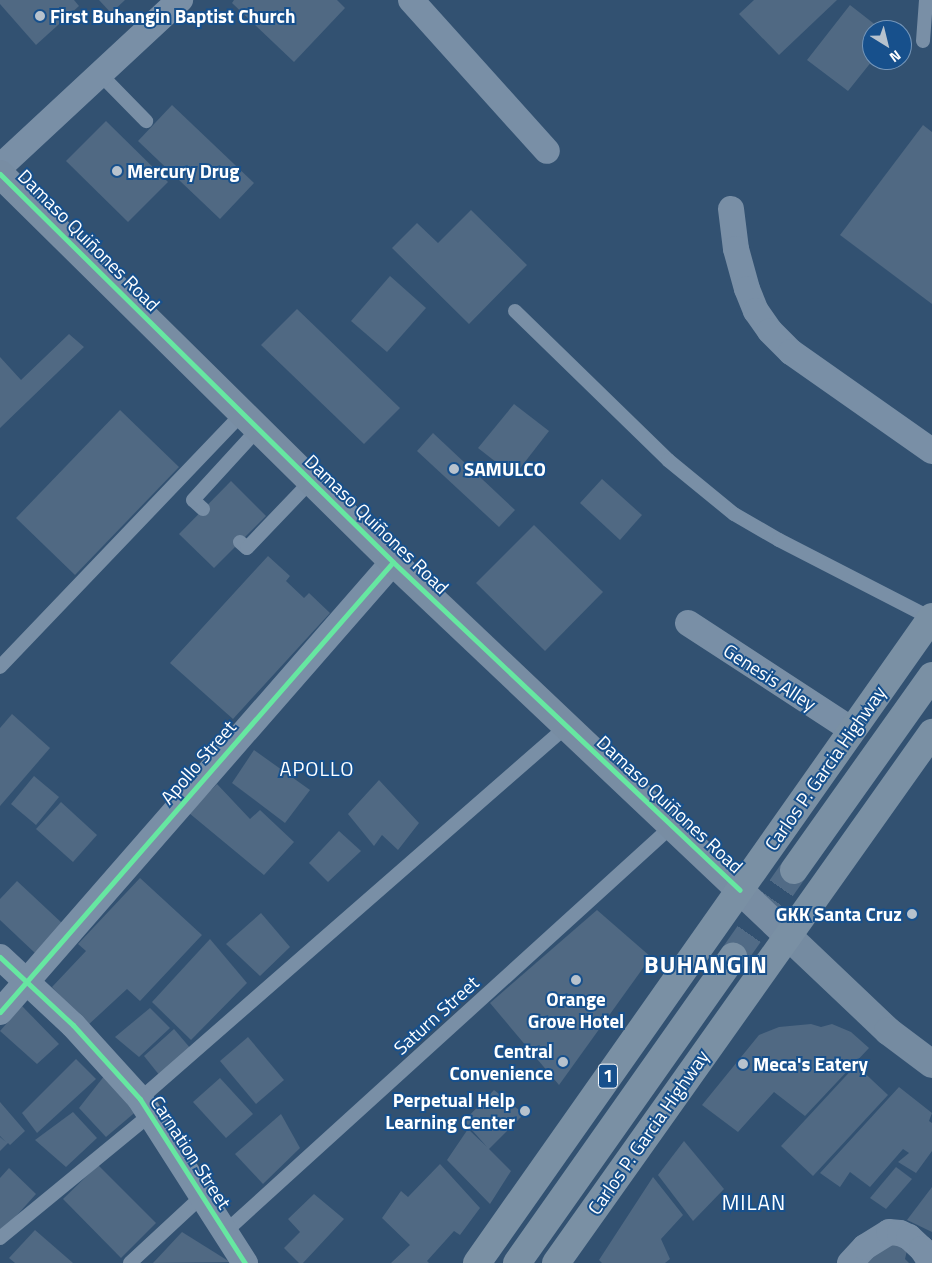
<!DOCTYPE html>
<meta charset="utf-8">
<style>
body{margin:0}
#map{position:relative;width:932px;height:1263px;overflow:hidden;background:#325171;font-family:"Titillium Web",sans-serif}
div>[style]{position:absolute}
.building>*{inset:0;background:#506983}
.highway-tunnel>*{height:28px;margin-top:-14px;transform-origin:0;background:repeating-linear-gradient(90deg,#516b86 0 28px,transparent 0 42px)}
.lane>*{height:14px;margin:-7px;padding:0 7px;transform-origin:7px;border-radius:7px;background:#798fa6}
.street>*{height:26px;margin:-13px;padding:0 13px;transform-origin:13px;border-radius:13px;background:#798fa6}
.secondary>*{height:28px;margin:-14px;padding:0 14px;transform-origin:14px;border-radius:14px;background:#758ba1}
.primary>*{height:28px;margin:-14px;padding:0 14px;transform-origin:14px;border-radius:14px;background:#788da3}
.highway>*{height:28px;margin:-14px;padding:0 14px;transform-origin:14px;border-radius:14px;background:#7a90a4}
.cycleway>*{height:5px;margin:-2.5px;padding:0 2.5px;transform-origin:2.5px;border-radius:2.5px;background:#66e7a1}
.dots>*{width:14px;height:14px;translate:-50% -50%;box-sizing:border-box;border:2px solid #17508c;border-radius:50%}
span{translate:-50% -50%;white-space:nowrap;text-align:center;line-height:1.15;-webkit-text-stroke:4px #17508c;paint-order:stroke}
.shield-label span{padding:1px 4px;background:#17508c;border:1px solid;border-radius:4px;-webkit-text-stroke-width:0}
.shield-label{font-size:18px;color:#fff;font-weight:700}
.poi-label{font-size:19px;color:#fff;font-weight:700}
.left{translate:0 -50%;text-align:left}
.right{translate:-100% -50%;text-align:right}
.street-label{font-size:19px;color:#fff}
.neighbourhood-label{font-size:20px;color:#fff;letter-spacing:1px}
.quarter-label{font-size:21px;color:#fff;letter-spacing:1px}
.district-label{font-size:24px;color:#fff;font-weight:700;letter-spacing:1px}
.north{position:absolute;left:862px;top:20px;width:50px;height:50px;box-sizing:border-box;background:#17508c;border:1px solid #7496ba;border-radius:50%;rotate:144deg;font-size:14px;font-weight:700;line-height:20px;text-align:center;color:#fff}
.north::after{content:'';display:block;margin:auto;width:18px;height:22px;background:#b7c2cd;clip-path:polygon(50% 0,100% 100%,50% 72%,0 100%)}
</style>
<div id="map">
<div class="building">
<i style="clip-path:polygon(0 0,74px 0,79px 6px,36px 45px,0 4px)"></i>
<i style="clip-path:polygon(99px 0,125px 0,111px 13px)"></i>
<i style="clip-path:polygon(234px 0,337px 0,345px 8px,294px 62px,232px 3px)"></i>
<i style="clip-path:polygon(754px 0,837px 0,779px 55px,739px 14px)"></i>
<i style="clip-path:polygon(850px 5px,882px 30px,872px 30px,872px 61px,848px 91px,807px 60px)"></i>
<i style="clip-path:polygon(172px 105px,254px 183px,220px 219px,138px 141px)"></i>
<i style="clip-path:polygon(106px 121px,168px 182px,128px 222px,66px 161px)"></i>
<i style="clip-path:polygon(923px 125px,932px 132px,932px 304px,840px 235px)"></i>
<i style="clip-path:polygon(471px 210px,527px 265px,469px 324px,392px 248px,417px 223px,438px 243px)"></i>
<i style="clip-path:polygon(390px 276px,426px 308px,387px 352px,351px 321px)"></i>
<i style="clip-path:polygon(297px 309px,400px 408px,364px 444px,261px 345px)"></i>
<i style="clip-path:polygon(69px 334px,84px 347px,0 428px,0 357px,21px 380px)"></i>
<i style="clip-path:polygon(514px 404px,549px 431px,514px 476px,478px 448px)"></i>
<i style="clip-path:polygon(120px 410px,179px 467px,75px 575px,16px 518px)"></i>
<i style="clip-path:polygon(433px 433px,515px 510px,499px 527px,417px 451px)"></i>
<i style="clip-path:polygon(602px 479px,642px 515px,620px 540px,580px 503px)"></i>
<i style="clip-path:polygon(231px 481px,266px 516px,214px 568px,179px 534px)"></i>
<i style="clip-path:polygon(534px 525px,603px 592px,545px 651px,476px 583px)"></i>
<i style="clip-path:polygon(268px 556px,290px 576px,286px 581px,304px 598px,309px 593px,330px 613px,233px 719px,170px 663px)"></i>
<i style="clip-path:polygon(12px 714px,50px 748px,0 806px,0 728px)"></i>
<i style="clip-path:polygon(254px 750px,310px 790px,285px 823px,232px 783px)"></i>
<i style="clip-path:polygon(34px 776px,59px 797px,36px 825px,11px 804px)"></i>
<i style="clip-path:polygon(379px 780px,419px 823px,398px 850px,382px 835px,374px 846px,348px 814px)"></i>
<i style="clip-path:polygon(217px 784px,250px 819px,260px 810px,294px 842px,264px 875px,189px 813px)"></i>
<i style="clip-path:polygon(61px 802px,97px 835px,73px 862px,36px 829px)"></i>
<i style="clip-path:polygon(339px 831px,361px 851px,328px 882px,309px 863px)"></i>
<i style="clip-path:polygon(140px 878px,202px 935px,140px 1001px,127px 989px,87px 1026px,52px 987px,86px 951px,78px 944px)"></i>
<i style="clip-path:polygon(17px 881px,63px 924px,35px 953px,0 920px,0 899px)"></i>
<i style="clip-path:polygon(597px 910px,651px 957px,559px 1085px,490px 1003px)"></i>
<i style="clip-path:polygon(261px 913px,290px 947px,260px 976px,226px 944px)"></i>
<i style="clip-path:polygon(210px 939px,247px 983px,191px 1040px,152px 1002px)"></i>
<i style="clip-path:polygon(22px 1006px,59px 1044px,37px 1064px,0 1031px)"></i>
<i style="clip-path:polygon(150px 1008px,170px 1028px,139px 1057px,115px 1037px)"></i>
<i style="clip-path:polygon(811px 1024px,821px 1027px,832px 1024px,851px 1032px,869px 1048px,805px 1116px,774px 1092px,738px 1132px,702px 1105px,759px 1035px,779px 1027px)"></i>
<i style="clip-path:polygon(174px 1029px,191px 1049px,160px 1076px,144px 1056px)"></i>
<i style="clip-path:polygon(248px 1037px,284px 1080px,256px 1104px,220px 1061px)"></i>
<i style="clip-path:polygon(76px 1059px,96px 1079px,37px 1133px,22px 1113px)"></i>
<i style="clip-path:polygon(856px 1065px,888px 1095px,813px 1176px,781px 1146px)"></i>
<i style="clip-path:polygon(105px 1075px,139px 1109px,106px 1137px,79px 1108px)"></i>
<i style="clip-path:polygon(220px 1078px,253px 1114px,226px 1138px,193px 1102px)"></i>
<i style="clip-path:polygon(899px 1087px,932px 1113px,929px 1121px,932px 1123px,932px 1151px,916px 1173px,898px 1162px,909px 1153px,903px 1149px,870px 1187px,850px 1172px,840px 1187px,820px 1173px)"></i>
<i style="clip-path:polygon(494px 1090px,524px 1114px,489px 1149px,511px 1171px,490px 1204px,447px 1160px,468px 1129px,487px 1147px,464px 1121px)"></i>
<i style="clip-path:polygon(0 1102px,25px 1131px,10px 1145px,8px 1143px,0 1151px,0 1137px,6px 1142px,0 1136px)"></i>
<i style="clip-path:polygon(73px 1112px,97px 1138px,66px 1167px,35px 1140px)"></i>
<i style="clip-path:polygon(281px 1114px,300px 1148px,263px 1184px,235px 1154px)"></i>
<i style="clip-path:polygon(684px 1141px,724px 1189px,693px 1221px,658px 1175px)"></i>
<i style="clip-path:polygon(440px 1164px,480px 1208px,460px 1235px,454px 1231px,427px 1261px,429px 1263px,391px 1263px,410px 1245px,382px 1218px,401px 1191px,408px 1197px)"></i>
<i style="clip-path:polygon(98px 1165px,156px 1223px,121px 1258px,63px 1199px)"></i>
<i style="clip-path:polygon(896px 1167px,912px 1179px,886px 1209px,870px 1198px)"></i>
<i style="clip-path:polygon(9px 1168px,36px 1194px,0 1234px,0 1178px)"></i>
<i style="clip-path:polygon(653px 1177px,683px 1215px,661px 1239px,670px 1259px,665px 1263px,602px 1263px,599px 1260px)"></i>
<i style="clip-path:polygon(932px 1187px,932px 1232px,907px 1220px)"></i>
<i style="clip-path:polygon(314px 1194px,344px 1219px,303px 1263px,299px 1263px,284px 1248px,300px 1232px,288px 1219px)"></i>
<i style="clip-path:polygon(35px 1230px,73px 1263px,15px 1263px,9px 1258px)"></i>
<i style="clip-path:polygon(182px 1232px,230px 1262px,153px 1263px)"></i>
<i style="clip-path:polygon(889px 1233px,908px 1246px,905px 1259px,909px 1263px,858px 1263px)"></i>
</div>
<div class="highway-tunnel">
<i style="left:733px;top:957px;width:106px;rotate:-55deg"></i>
</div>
<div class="lane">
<i style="left:923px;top:41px;width:41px;rotate:-85.8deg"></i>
<i style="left:100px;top:74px;width:66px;rotate:45.6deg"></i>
<i style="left:515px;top:311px;width:214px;rotate:44.2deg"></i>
<i style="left:668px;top:460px;width:85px;rotate:39.3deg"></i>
<i style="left:734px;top:514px;width:52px;rotate:30deg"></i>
<i style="left:779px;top:540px;width:171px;rotate:27.2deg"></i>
<i style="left:203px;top:509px;width:13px;rotate:-138deg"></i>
<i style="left:193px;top:500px;width:96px;rotate:-47.5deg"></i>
<i style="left:240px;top:542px;width:9px;rotate:41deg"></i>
<i style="left:247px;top:548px;width:93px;rotate:-46.3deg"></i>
<i style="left:0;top:667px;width:352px;rotate:-46.3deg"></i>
<i style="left:140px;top:1099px;width:567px;rotate:-41.14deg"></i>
<i style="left:225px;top:1232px;width:604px;rotate:-42.25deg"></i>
<i style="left:0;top:1238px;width:195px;rotate:-39.4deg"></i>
<i style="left:130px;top:1263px;width:98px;rotate:-42.9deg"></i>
</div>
<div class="street">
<i style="left:411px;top:0;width:203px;rotate:48deg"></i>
<i style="left:0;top:167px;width:246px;rotate:-42.9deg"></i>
<i style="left:731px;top:209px;width:40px;rotate:82.9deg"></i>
<i style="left:736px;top:249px;width:41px;rotate:74.6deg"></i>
<i style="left:747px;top:289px;width:24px;rotate:68deg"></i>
<i style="left:756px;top:311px;width:24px;rotate:55deg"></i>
<i style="left:770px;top:331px;width:30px;rotate:45deg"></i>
<i style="left:791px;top:352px;width:172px;rotate:35.1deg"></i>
<i style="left:688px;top:623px;width:196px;rotate:33.1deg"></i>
<i style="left:0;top:957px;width:100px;rotate:43deg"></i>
<i style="left:73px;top:1025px;width:100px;rotate:47.8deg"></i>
<i style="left:140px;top:1099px;width:195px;rotate:57.4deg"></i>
<i style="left:0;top:1012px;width:597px;rotate:-48.87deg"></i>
<i style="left:850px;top:1263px;width:22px;rotate:-47deg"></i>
<i style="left:865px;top:1247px;width:28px;rotate:-32deg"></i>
<i style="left:889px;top:1232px;width:11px;rotate:5deg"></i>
<i style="left:900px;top:1233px;width:10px;rotate:24deg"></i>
<i style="left:909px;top:1237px;width:18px;rotate:43deg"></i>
<i style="left:922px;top:1249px;width:17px;rotate:57deg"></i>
</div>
<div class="secondary">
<i style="left:788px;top:936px;width:138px;rotate:43.5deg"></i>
<i style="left:888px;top:1031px;width:55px;rotate:36.9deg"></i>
</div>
<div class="primary">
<i style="left:0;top:174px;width:552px;rotate:44.63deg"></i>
<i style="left:393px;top:562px;width:544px;rotate:43.44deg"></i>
</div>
<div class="highway">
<i style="left:794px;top:870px;width:238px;rotate:-54.6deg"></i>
<i style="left:477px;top:1263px;width:790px;rotate:-54.84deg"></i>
<i style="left:517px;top:1263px;width:375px;rotate:-54.8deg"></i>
<i style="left:556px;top:1263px;width:650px;rotate:-54.65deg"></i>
</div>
<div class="cycleway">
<i style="left:0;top:174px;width:552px;rotate:44.63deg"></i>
<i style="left:393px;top:562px;width:477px;rotate:43.4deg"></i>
<i style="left:0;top:957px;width:100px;rotate:43deg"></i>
<i style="left:73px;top:1025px;width:100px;rotate:47.8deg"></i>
<i style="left:140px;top:1099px;width:195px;rotate:57.4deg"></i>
<i style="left:0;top:1012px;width:597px;rotate:-48.87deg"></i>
</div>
<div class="dots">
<i style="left:40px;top:16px;background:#b7c2cd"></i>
<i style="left:117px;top:171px;background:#b7c2cd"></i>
<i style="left:454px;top:469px;background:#b7c2cd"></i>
<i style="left:912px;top:914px;background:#b7c2cd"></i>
<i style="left:576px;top:980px;background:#b7c2cd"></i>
<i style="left:563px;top:1062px;background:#b7c2cd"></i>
<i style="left:743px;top:1064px;background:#b7c2cd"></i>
<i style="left:525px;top:1111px;background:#b7c2cd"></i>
</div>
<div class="shield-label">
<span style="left:608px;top:1076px">1</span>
</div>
<div class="poi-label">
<span class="left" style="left:50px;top:16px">First Buhangin Baptist Church</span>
<span class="left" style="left:127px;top:171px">Mercury Drug</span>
<span class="left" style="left:464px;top:469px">SAMULCO</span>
<span class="right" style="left:902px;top:914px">GKK Santa Cruz</span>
<span style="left:576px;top:1010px">Orange<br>Grove Hotel</span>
<span class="right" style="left:553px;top:1062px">Central<br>Convenience</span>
<span class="left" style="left:753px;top:1064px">Meca's Eatery</span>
<span class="right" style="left:515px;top:1111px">Perpetual Help<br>Learning Center</span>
</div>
<div class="street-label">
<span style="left:89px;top:240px;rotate:45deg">Damaso Quiñones Road</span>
<span style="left:377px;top:524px;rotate:44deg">Damaso Quiñones Road</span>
<span style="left:770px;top:677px;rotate:33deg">Genesis Alley</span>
<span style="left:198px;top:762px;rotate:-49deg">Apollo Street</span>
<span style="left:825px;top:768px;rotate:-55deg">Carlos P. Garcia Highway</span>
<span style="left:670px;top:804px;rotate:43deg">Damaso Quiñones Road</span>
<span style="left:436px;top:1015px;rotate:-42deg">Saturn Street</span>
<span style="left:648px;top:1132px;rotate:-55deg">Carlos P. Garcia Highway</span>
<span style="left:191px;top:1152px;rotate:57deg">Carnation Street</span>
</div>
<div class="neighbourhood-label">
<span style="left:317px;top:768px">APOLLO</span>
</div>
<div class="quarter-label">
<span style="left:754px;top:1202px">MILAN</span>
</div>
<div class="district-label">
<span style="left:706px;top:965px">BUHANGIN</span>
</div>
<div class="north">N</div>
</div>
